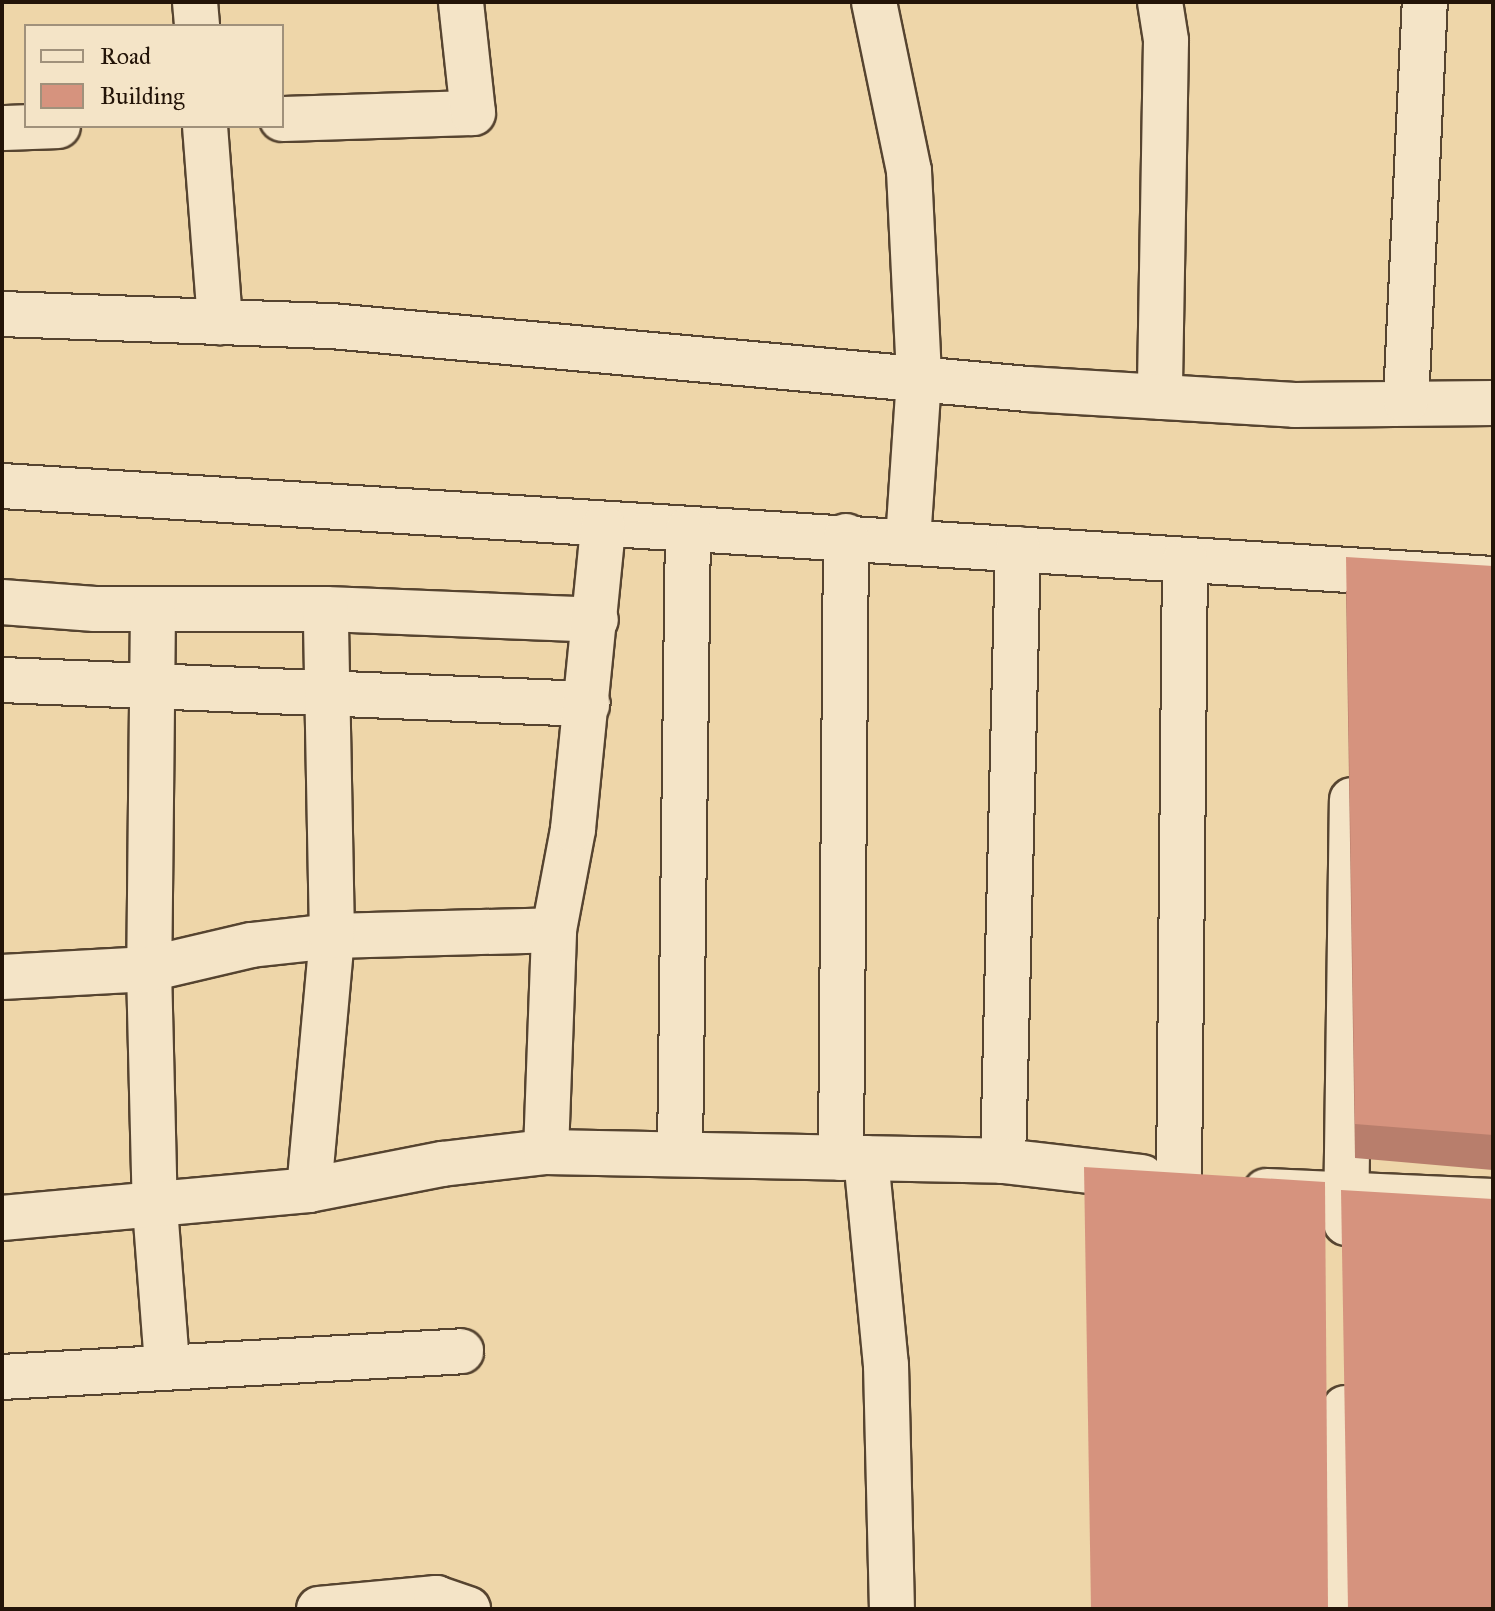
<!DOCTYPE html>
<style>
body{margin:0}
#map{position:relative;width:1495px;height:1611px;overflow:hidden;background:#eed6a9;font-family:"IM FELL Great Primer",serif}
div>[style]{position:absolute}
.roads{filter:drop-shadow(2px 0 #564430) drop-shadow(-2px 0 #564430) drop-shadow(0 2px #564430) drop-shadow(0 -2px #564430)}
.minor>*{height:44px;margin:-22px;padding:0 22px;transform-origin:22px;border-radius:22px;background:#f4e4c7}
.wall>*{inset:0;background:#b87e6c}
.building>*{inset:0;background:#d6937e}
span{translate:-50% -50%;white-space:nowrap;text-align:center;line-height:1.15;-webkit-text-stroke:6px #f4e4c7;paint-order:stroke}
.frame{position:absolute;inset:0;border:4px solid #231408;pointer-events:none}
.legend{position:absolute;left:24px;top:24px;width:260px;height:104px;box-sizing:border-box;background:#f4e4c7;border:2px solid #a0917b;margin:0;padding:10px 14px;list-style:none;font-size:24px;color:#231408}
.legend li{display:flex;align-items:center;gap:16px;height:40px}
.legend b{width:40px;border:2px solid #a0917b}
</style>
<div id="map">
<div class="roads">
<div class="minor">
<i style="left:195px;top:2px;width:24px;rotate:85deg"></i>
<i style="left:874px;top:2px;width:173px;rotate:78.3deg"></i>
<i style="left:909px;top:171px;width:208px;rotate:87.2deg"></i>
<i style="left:919px;top:379px;width:162px;rotate:93.9deg"></i>
<i style="left:1160px;top:2px;width:39px;rotate:81deg"></i>
<i style="left:1166px;top:41px;width:356px;rotate:91deg"></i>
<i style="left:282px;top:119px;width:191px;rotate:-1.8deg"></i>
<i style="left:473px;top:113px;width:112px;rotate:-96.2deg"></i>
<i style="left:205px;top:126px;width:197px;rotate:85.6deg"></i>
<i style="left:2px;top:128px;width:56px;rotate:-2deg"></i>
<i style="left:2px;top:314px;width:329px;rotate:2.1deg"></i>
<i style="left:331px;top:326px;width:699px;rotate:5.17deg"></i>
<i style="left:1027px;top:389px;width:268px;rotate:3.4deg"></i>
<i style="left:1295px;top:405px;width:198px;rotate:-0.6deg"></i>
<i style="left:1406px;top:401px;width:399px;rotate:-87.3deg"></i>
<i style="left:2px;top:486px;width:1494px;rotate:3.57deg"></i>
<i style="left:2px;top:602px;width:93px;rotate:4.3deg"></i>
<i style="left:95px;top:609px;width:231px"></i>
<i style="left:326px;top:609px;width:270px;rotate:2.3deg"></i>
<i style="left:153px;top:609px;width:360px;rotate:90.6deg"></i>
<i style="left:149px;top:969px;width:239px;rotate:88.6deg"></i>
<i style="left:155px;top:1208px;width:157px;rotate:85.6deg"></i>
<i style="left:2px;top:680px;width:586px;rotate:2.35deg"></i>
<i style="left:2px;top:977px;width:147px;rotate:-3.1deg"></i>
<i style="left:149px;top:969px;width:105px;rotate:-13.2deg"></i>
<i style="left:251px;top:945px;width:81px;rotate:-6.3deg"></i>
<i style="left:332px;top:936px;width:222px;rotate:-1.5deg"></i>
<i style="left:546px;top:1152px;width:222px;rotate:-87.9deg"></i>
<i style="left:554px;top:930px;width:103px;rotate:-79.3deg"></i>
<i style="left:573px;top:829px;width:303px;rotate:-84.3deg"></i>
<i style="left:680px;top:1154px;width:624px;rotate:-89.27deg"></i>
<i style="left:841px;top:1158px;width:622px;rotate:-89.54deg"></i>
<i style="left:866px;top:1158px;width:208px;rotate:84.5deg"></i>
<i style="left:886px;top:1365px;width:244px;rotate:88.6deg"></i>
<i style="left:1003px;top:1161px;width:612px;rotate:-88.6deg"></i>
<i style="left:1179px;top:1181px;width:621px;rotate:-89.45deg"></i>
<i style="left:309px;top:1190px;width:255px;rotate:-84.8deg"></i>
<i style="left:332px;top:936px;width:327px;rotate:-91.1deg"></i>
<i style="left:1266px;top:1191px;width:227px;rotate:2.5deg"></i>
<i style="left:2px;top:1218px;width:308px;rotate:-5.2deg"></i>
<i style="left:309px;top:1190px;width:136px;rotate:-11.1deg"></i>
<i style="left:442px;top:1164px;width:105px;rotate:-6.6deg"></i>
<i style="left:546px;top:1152px;width:457px;rotate:1.1deg"></i>
<i style="left:1003px;top:1161px;width:140px;rotate:6.6deg"></i>
<i style="left:1346px;top:1223px;width:423px;rotate:-89.2deg"></i>
<i style="left:2px;top:1377px;width:460px;rotate:-3.2deg"></i>
<i style="left:319px;top:1609px;width:118px;rotate:-5.4deg"></i>
<i style="left:436px;top:1598px;width:34px;rotate:19deg"></i>
<i style="left:1345px;top:1609px;width:201px;rotate:-90deg"></i>
</div>
</div>
<div class="wall">
<i style="clip-path:polygon(1493px 566px,1493px 1170px,1355px 1158px,1346px 591px)"></i>
</div>
<div class="building">
<i style="clip-path:polygon(1346px 557px,1493px 566px,1493px 1135px,1355px 1124px)"></i>
<i style="clip-path:polygon(1084px 1167px,1325px 1182px,1328px 1609px,1091px 1609px)"></i>
<i style="clip-path:polygon(1341px 1190px,1493px 1199px,1493px 1609px,1348px 1609px)"></i>
</div>
<div class="frame"></div>
<ul class="legend">
<li><b style="height:10px;background:#f4e4c7"></b>Road</li>
<li><b style="height:22px;background:#d6937e"></b>Building</li>
</ul>
</div>
